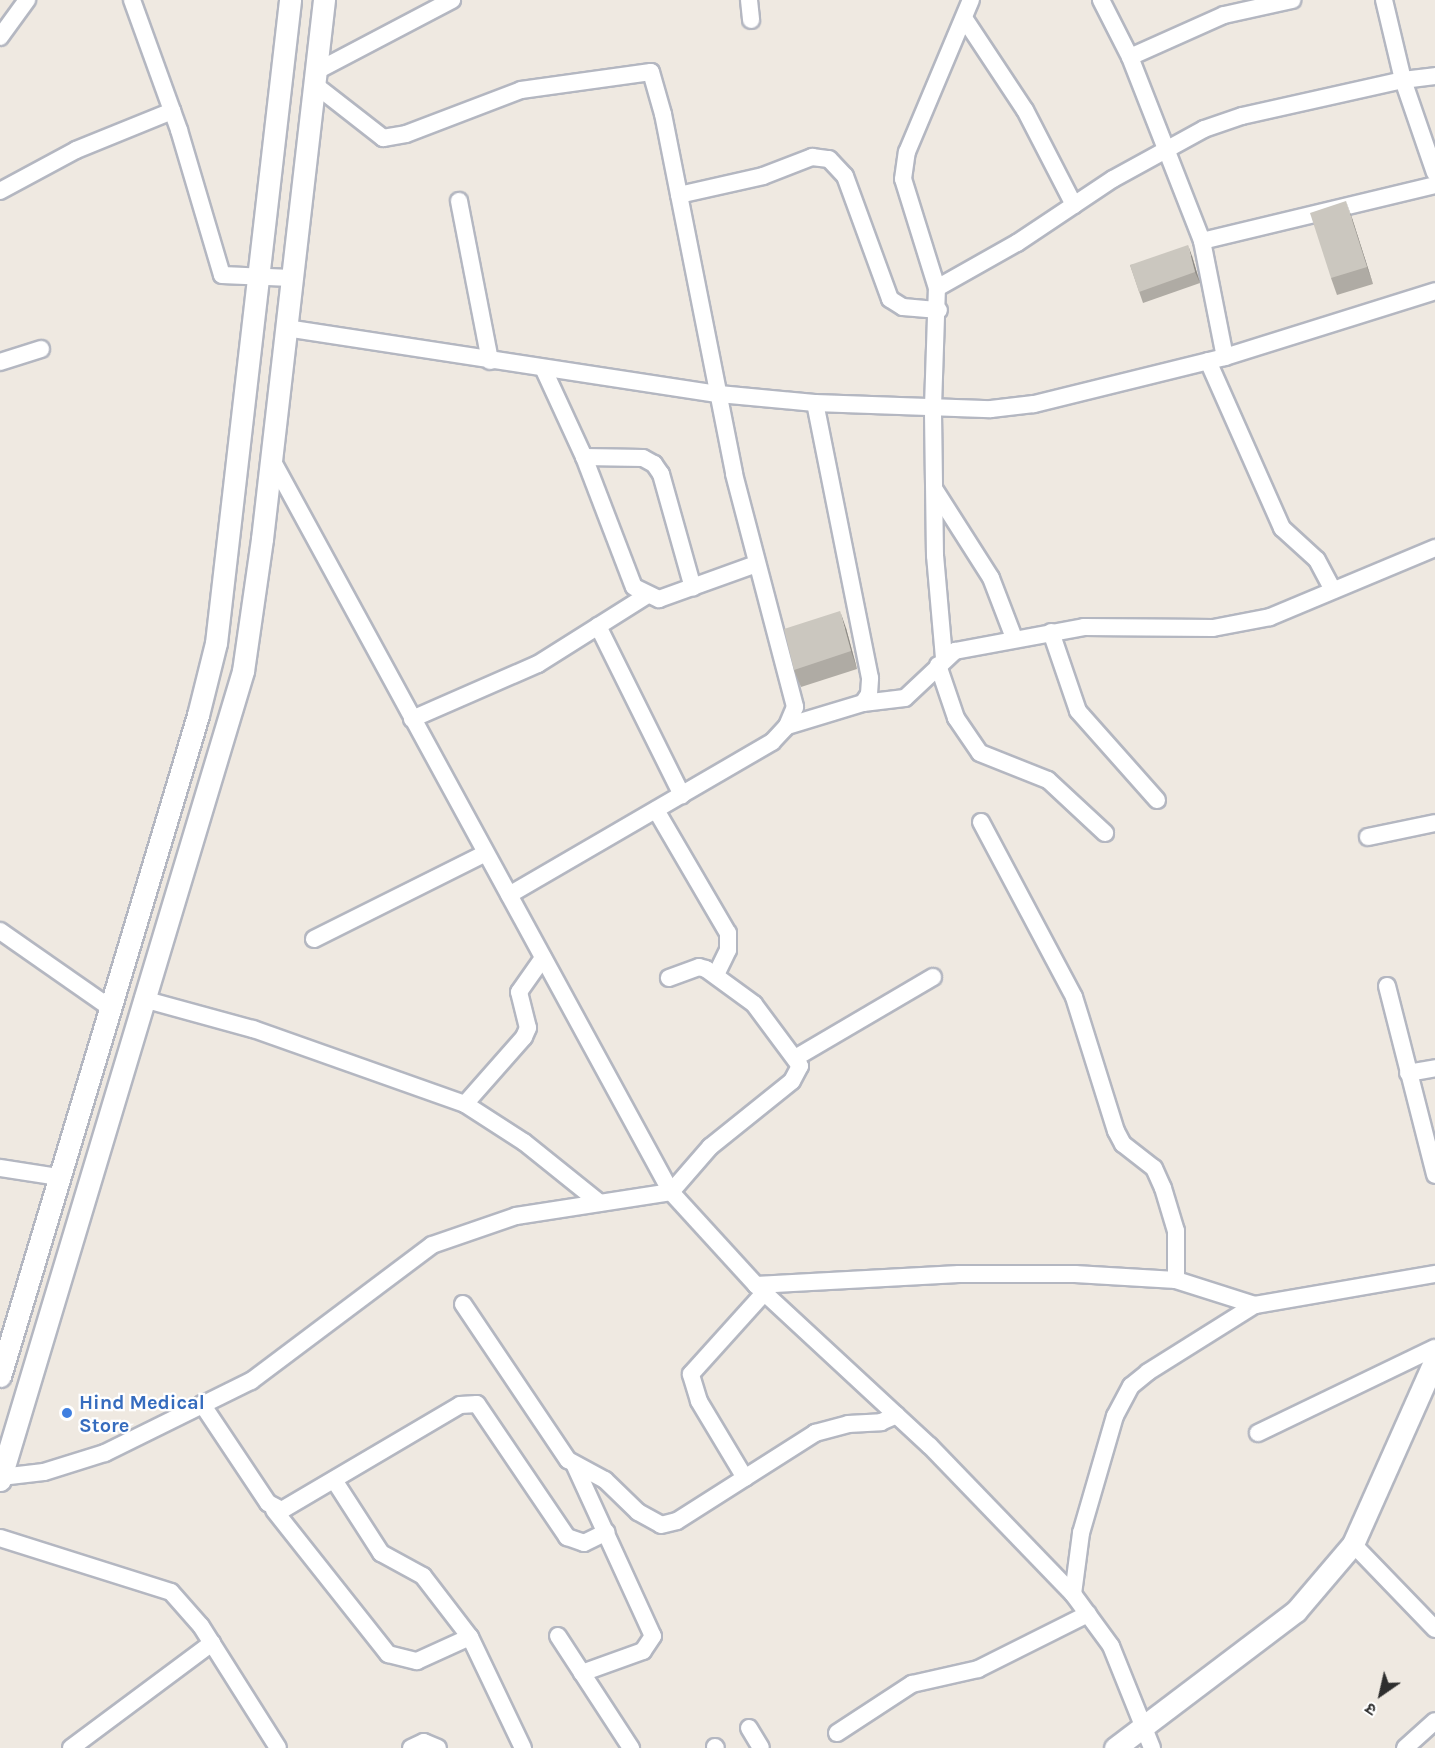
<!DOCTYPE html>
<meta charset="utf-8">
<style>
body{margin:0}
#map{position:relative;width:1435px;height:1748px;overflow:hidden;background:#efe9e1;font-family:Karla,"Noto Sans Devanagari",sans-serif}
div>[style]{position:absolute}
.roads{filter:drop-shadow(2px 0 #b4b7c1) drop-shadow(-2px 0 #b4b7c1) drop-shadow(0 2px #b4b7c1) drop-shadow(0 -2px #b4b7c1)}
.minor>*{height:16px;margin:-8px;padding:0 8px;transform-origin:8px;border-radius:8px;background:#fff}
.tertiary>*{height:21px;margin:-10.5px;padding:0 10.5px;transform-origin:10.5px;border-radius:10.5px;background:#fff}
.wall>*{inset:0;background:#afaba4}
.shaded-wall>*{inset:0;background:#8e8b86}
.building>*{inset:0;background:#cbc7bf}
.dots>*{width:16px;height:16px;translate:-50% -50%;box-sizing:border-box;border:3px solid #fff;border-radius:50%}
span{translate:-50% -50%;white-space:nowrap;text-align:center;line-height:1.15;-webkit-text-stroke:4.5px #fff;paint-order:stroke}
.shop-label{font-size:20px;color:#366cbe;font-weight:700}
.left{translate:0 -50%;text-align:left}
.north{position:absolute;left:1351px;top:1664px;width:60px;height:60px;-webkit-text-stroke:4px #fff;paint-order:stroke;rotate:214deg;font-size:16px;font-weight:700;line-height:24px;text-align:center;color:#2e2e2e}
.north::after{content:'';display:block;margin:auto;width:21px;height:27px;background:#2e2e2e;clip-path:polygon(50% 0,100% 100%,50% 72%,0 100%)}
</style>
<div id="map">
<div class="roads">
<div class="minor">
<i style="left:132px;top:0;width:138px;rotate:70.1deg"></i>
<i style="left:179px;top:130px;width:151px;rotate:73.5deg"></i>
<i style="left:222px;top:275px;width:69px;rotate:2.5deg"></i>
<i style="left:749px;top:0;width:20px;rotate:84deg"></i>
<i style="left:1101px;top:0;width:64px;rotate:63deg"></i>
<i style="left:1130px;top:57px;width:198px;rotate:68.6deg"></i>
<i style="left:1202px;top:241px;width:118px;rotate:78.8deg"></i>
<i style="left:1384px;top:0;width:82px;rotate:76.6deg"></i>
<i style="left:1403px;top:80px;width:98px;rotate:71deg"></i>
<i style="left:964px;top:18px;width:110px;rotate:56.5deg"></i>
<i style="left:1025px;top:110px;width:107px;rotate:62.7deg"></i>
<i style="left:0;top:37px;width:46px;rotate:-53.9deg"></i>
<i style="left:1130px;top:57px;width:103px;rotate:-24.1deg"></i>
<i style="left:1224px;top:15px;width:70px;rotate:-12.4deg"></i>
<i style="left:315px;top:72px;width:155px;rotate:-27.7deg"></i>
<i style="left:314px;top:84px;width:88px;rotate:38deg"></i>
<i style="left:383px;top:138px;width:23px;rotate:-10deg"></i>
<i style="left:406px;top:134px;width:123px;rotate:-20.9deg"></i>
<i style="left:521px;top:90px;width:131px;rotate:-7.9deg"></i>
<i style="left:651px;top:72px;width:44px;rotate:74.1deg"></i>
<i style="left:663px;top:114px;width:367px;rotate:78.8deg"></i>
<i style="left:734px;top:474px;width:241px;rotate:75.3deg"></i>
<i style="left:795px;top:707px;width:21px;rotate:113deg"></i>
<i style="left:787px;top:726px;width:22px;rotate:133deg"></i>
<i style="left:772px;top:742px;width:304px;rotate:149.8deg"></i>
<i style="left:0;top:191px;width:86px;rotate:-28.3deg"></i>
<i style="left:76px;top:150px;width:104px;rotate:-22.1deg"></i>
<i style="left:679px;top:195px;width:86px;rotate:-12.7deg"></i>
<i style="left:763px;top:176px;width:53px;rotate:-21.2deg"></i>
<i style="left:812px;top:157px;width:17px;rotate:7deg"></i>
<i style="left:829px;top:159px;width:23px;rotate:47deg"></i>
<i style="left:845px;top:176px;width:131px;rotate:69.9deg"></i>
<i style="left:890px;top:299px;width:15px;rotate:32deg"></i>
<i style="left:903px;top:307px;width:36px;rotate:5deg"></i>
<i style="left:459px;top:201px;width:163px;rotate:79deg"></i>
<i style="left:1202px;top:241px;width:240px;rotate:-13.5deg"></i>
<i style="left:937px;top:288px;width:92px;rotate:-29.4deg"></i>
<i style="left:1017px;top:243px;width:115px;rotate:-33.7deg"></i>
<i style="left:1113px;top:179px;width:104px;rotate:-28.8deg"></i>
<i style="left:1204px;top:129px;width:40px;rotate:-18.9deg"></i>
<i style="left:1242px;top:116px;width:165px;rotate:-12.6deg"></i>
<i style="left:1403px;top:80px;width:32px;rotate:-7deg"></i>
<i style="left:286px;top:328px;width:438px;rotate:8.7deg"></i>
<i style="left:719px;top:394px;width:96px;rotate:5.4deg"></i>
<i style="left:815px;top:403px;width:176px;rotate:2deg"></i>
<i style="left:991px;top:409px;width:43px;rotate:-6.6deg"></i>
<i style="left:1034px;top:404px;width:197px;rotate:-13.8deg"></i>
<i style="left:1225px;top:357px;width:220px;rotate:-17.4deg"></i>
<i style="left:1208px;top:361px;width:183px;rotate:66.1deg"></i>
<i style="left:1282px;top:528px;width:47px;rotate:42.4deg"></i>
<i style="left:1317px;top:560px;width:34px;rotate:62deg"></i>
<i style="left:0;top:362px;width:43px;rotate:-17.6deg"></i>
<i style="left:544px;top:370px;width:96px;rotate:65.3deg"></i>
<i style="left:584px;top:457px;width:139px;rotate:69deg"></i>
<i style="left:634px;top:587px;width:28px;rotate:26deg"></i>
<i style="left:659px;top:599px;width:103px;rotate:-19.8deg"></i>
<i style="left:584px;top:457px;width:59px;rotate:1deg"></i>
<i style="left:643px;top:458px;width:13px;rotate:29deg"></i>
<i style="left:654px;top:464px;width:12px;rotate:55deg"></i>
<i style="left:661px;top:474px;width:118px;rotate:74.3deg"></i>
<i style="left:271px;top:458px;width:836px;rotate:61.41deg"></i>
<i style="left:671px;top:1192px;width:126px;rotate:47.6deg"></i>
<i style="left:756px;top:1285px;width:237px;rotate:42.8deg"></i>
<i style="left:930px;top:1446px;width:206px;rotate:46deg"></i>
<i style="left:1073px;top:1594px;width:64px;rotate:53.8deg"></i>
<i style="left:1111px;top:1646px;width:110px;rotate:68.1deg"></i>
<i style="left:935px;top:490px;width:104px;rotate:57.5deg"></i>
<i style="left:991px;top:578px;width:64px;rotate:69deg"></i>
<i style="left:598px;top:626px;width:189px;rotate:63.6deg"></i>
<i style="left:1051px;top:632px;width:83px;rotate:71.1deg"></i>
<i style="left:1078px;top:711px;width:119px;rotate:48.4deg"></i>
<i style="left:944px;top:658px;width:102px;rotate:-95deg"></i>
<i style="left:935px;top:556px;width:149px;rotate:-90.8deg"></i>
<i style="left:933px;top:407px;width:119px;rotate:-88.1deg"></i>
<i style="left:937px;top:288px;width:114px;rotate:-107.3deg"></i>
<i style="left:903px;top:179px;width:27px;rotate:-82deg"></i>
<i style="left:907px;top:152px;width:165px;rotate:-67.2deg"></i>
<i style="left:938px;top:665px;width:56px;rotate:71.2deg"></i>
<i style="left:956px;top:718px;width:42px;rotate:55.6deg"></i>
<i style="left:980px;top:753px;width:73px;rotate:21.7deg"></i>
<i style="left:1048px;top:780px;width:78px;rotate:42.9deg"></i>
<i style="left:863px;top:703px;width:42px;rotate:-6.8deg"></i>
<i style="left:905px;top:698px;width:69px;rotate:-43.2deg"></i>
<i style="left:955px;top:651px;width:131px;rotate:-10.5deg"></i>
<i style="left:1084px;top:627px;width:129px;rotate:0.4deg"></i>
<i style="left:1213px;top:628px;width:58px;rotate:-10.9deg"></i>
<i style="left:1270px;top:617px;width:179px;rotate:-22.7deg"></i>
<i style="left:412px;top:719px;width:137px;rotate:-23.6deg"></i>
<i style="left:538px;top:664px;width:128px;rotate:-32.2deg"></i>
<i style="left:787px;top:726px;width:79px;rotate:-16.8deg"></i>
<i style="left:863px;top:703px;width:11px;rotate:-56deg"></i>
<i style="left:869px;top:694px;width:16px;rotate:-86deg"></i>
<i style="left:870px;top:678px;width:280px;rotate:-101.3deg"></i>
<i style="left:656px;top:810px;width:143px;rotate:59.7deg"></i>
<i style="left:728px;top:933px;width:17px;rotate:90deg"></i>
<i style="left:728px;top:950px;width:28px;rotate:116deg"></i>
<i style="left:981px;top:822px;width:198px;rotate:62deg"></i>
<i style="left:1074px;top:997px;width:140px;rotate:72.6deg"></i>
<i style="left:1116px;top:1131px;width:15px;rotate:62deg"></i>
<i style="left:1123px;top:1144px;width:39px;rotate:38deg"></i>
<i style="left:1154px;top:1168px;width:22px;rotate:66deg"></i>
<i style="left:1163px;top:1188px;width:45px;rotate:73.2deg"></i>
<i style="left:1176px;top:1231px;width:49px;rotate:90deg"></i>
<i style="left:1368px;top:837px;width:68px;rotate:-11.8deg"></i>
<i style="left:0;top:931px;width:133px;rotate:34.9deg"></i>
<i style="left:314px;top:939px;width:192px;rotate:-26.6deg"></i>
<i style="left:1387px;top:986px;width:195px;rotate:75.7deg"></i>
<i style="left:143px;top:999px;width:114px;rotate:15.3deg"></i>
<i style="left:253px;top:1029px;width:225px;rotate:19.5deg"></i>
<i style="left:465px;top:1104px;width:70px;rotate:32.8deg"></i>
<i style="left:524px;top:1142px;width:97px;rotate:38.8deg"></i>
<i style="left:795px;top:1058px;width:160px;rotate:-30.4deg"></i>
<i style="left:1408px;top:1073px;width:27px;rotate:-10deg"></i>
<i style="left:465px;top:1104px;width:89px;rotate:-48.6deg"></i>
<i style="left:524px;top:1037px;width:10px;rotate:-66deg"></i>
<i style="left:528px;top:1028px;width:37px;rotate:-104deg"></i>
<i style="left:519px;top:992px;width:42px;rotate:-54.8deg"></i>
<i style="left:0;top:1168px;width:60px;rotate:8.7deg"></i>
<i style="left:756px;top:1285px;width:203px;rotate:-3.1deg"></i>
<i style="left:959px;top:1274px;width:116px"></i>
<i style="left:1075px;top:1274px;width:101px;rotate:3.4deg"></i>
<i style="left:1176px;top:1280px;width:83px;rotate:17.6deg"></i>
<i style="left:1255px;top:1305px;width:183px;rotate:-9.8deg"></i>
<i style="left:463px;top:1304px;width:188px;rotate:56.1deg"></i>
<i style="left:568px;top:1460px;width:42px;rotate:28.4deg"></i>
<i style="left:605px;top:1480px;width:46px;rotate:44.1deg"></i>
<i style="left:638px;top:1512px;width:26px;rotate:29deg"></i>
<i style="left:661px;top:1525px;width:16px;rotate:-14deg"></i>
<i style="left:677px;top:1521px;width:164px;rotate:-32.5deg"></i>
<i style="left:815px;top:1433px;width:34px;rotate:-15deg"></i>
<i style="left:848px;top:1424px;width:33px;rotate:-3deg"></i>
<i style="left:881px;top:1422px;width:17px;rotate:-24deg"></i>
<i style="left:202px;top:1404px;width:119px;rotate:56.3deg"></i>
<i style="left:268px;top:1503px;width:16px;rotate:27deg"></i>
<i style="left:282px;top:1510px;width:207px;rotate:-30.5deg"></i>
<i style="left:460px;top:1405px;width:17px;rotate:-3deg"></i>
<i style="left:477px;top:1404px;width:161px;rotate:55.9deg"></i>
<i style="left:567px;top:1537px;width:18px;rotate:19deg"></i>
<i style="left:584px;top:1543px;width:25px;rotate:-26deg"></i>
<i style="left:1258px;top:1433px;width:196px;rotate:-25.7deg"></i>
<i style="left:575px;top:1466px;width:187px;rotate:65.4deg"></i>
<i style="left:653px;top:1636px;width:18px;rotate:124deg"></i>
<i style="left:643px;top:1651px;width:65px;rotate:160.2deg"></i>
<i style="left:1px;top:1477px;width:43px;rotate:-6.6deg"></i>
<i style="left:44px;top:1472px;width:64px;rotate:-17.3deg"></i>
<i style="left:105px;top:1453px;width:163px;rotate:-26.3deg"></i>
<i style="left:251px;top:1381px;width:226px;rotate:-36.9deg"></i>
<i style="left:432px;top:1245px;width:89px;rotate:-19deg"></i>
<i style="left:516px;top:1216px;width:157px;rotate:-8.8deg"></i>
<i style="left:671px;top:1192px;width:60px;rotate:-49.1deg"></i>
<i style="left:710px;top:1147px;width:105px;rotate:-38.8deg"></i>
<i style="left:792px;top:1081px;width:17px;rotate:-62deg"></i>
<i style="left:800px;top:1066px;width:77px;rotate:-126.6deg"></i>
<i style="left:754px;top:1004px;width:59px;rotate:-143.9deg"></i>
<i style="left:706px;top:969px;width:7px;rotate:-164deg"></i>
<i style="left:699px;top:967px;width:32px;rotate:160deg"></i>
<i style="left:745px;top:1478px;width:90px;rotate:-120.9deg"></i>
<i style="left:699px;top:1401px;width:28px;rotate:-107deg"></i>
<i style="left:691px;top:1374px;width:109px;rotate:-48deg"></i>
<i style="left:334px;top:1480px;width:87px;rotate:57.2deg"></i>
<i style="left:381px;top:1553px;width:48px;rotate:28.7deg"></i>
<i style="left:423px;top:1576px;width:77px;rotate:52.4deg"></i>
<i style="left:470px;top:1637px;width:123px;rotate:64.5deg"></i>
<i style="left:274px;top:1510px;width:184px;rotate:51.6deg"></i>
<i style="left:388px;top:1654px;width:30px;rotate:14deg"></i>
<i style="left:417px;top:1661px;width:58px;rotate:-24.4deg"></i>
<i style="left:0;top:1538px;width:179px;rotate:17.5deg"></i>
<i style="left:171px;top:1592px;width:45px;rotate:48.6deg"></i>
<i style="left:201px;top:1626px;width:144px;rotate:57.7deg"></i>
<i style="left:1353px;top:1544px;width:118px;rotate:46deg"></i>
<i style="left:1073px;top:1594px;width:62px;rotate:-82.5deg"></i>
<i style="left:1081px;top:1533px;width:122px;rotate:-73.8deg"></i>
<i style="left:1115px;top:1416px;width:34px;rotate:-62deg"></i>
<i style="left:1131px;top:1386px;width:22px;rotate:-39deg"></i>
<i style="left:1148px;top:1372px;width:126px;rotate:-32.1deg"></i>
<i style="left:558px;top:1636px;width:134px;rotate:56.9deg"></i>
<i style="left:749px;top:1728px;width:23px;rotate:59deg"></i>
<i style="left:837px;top:1733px;width:90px;rotate:-33.2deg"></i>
<i style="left:912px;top:1684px;width:68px;rotate:-12.8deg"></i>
<i style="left:978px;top:1669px;width:123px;rotate:-26.6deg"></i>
<i style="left:715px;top:1747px;width:1px;rotate:45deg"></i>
<i style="left:71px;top:1748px;width:176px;rotate:-36.7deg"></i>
<i style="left:411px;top:1748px;width:14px;rotate:-25deg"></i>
<i style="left:424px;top:1742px;width:15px;rotate:23deg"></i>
<i style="left:1405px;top:1748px;width:40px;rotate:-42deg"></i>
</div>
<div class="tertiary">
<i style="left:0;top:1376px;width:690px;rotate:-73.32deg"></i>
<i style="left:198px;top:715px;width:74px;rotate:-76deg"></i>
<i style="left:216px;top:643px;width:647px;rotate:-83.43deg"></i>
<i style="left:0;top:1480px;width:845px;rotate:-73.28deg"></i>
<i style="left:243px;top:671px;width:133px;rotate:-81.8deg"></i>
<i style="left:262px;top:539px;width:543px;rotate:-83.44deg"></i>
<i style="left:1115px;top:1748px;width:227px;rotate:-37.1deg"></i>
<i style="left:1296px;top:1611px;width:88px;rotate:-49.6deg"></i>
<i style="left:1353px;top:1544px;width:201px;rotate:-66deg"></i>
</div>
</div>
<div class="wall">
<i style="clip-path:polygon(1352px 218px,1373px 284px,1337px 295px,1331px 278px)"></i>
<i style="clip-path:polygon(1192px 256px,1200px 283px,1143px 303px,1130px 265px)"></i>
<i style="clip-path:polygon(846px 628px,857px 669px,801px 687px,794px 670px)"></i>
</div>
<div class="shaded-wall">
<i style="clip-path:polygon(1346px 201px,1352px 218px,1373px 284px,1367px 267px)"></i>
<i style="clip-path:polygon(1188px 245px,1192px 256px,1200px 283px,1195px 272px)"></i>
<i style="clip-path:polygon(840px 611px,846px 628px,857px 669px,851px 651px)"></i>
</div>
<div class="building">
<i style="clip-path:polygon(1346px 201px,1367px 267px,1331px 278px,1310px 213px)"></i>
<i style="clip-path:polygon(1188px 245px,1195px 272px,1139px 292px,1130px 265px)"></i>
<i style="clip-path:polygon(840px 611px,851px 651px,794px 670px,784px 629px)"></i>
</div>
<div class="dots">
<i style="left:67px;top:1413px;background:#3f7fe0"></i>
</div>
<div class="shop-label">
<span class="left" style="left:79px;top:1414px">Hind Medical<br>Store</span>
</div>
<div class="north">उ</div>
</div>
